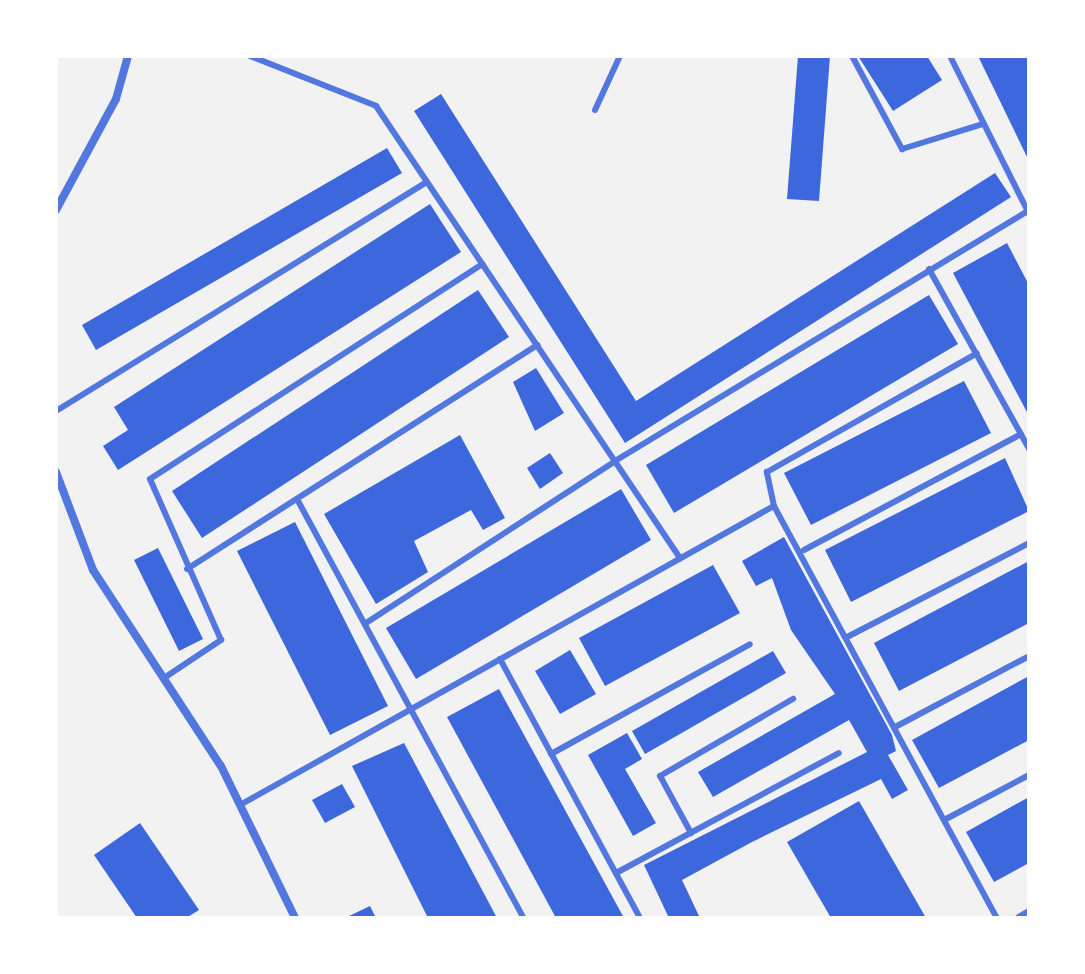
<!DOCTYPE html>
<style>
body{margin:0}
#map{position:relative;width:1085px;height:974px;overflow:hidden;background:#f2f2f2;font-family:"Crimson Pro",serif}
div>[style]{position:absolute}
.building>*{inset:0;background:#3d67dc}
.service>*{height:6px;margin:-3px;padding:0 3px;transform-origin:3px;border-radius:3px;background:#5277de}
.minor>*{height:8px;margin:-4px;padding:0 4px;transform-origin:4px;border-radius:4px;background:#5277de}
span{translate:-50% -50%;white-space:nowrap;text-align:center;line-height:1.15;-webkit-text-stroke:6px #fff;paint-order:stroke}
.frame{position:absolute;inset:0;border:58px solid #fff;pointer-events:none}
</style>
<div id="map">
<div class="building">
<i style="clip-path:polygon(798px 56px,830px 56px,819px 201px,787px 199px)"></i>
<i style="clip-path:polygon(858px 56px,927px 56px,942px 80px,893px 111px)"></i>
<i style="clip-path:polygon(978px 56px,1029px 56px,1029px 161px)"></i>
<i style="clip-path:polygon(441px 94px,636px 401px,995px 173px,1011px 197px,625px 443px,414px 111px)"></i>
<i style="clip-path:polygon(387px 148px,402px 173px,96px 350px,82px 325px)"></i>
<i style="clip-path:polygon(430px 204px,461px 252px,118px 470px,103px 446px,128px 430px,114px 407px)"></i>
<i style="clip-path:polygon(1007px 243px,1029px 285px,1029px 416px,953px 273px)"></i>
<i style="clip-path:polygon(478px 290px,509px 337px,202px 538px,172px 491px)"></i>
<i style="clip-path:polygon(929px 295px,958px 344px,674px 513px,646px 465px)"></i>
<i style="clip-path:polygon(536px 368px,564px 413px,535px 431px,513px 382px)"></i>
<i style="clip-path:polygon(964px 381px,991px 433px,811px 525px,784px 473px)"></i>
<i style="clip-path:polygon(460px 435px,505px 518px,483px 530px,471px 510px,414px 541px,428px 572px,376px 604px,324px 514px)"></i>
<i style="clip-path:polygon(550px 453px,563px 473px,540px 489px,527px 468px)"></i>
<i style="clip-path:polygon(1005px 458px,1029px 511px,851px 602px,825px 550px)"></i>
<i style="clip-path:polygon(621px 489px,651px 540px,416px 679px,386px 628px)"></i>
<i style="clip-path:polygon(295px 522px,388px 706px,330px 735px,237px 551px)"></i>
<i style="clip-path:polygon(784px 537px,892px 735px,896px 751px,888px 755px,908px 790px,892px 799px,881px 779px,752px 842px,682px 880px,700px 918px,669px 918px,644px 865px,867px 752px,849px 720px,713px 797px,698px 772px,835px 694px,791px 630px,772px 578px,756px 586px,742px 561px)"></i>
<i style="clip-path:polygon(158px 548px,203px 639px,179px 651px,134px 560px)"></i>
<i style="clip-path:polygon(1029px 561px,1029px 623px,899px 691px,874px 643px)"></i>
<i style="clip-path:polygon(713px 565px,740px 613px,605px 686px,579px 638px)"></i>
<i style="clip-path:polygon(570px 650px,596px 694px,560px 714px,535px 671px)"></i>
<i style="clip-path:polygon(773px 651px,786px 673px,645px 754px,632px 731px)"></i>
<i style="clip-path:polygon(1029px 676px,1029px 740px,939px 788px,912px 740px)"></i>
<i style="clip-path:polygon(499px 689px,624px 918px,556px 918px,447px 717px)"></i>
<i style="clip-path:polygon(627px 733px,642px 759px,625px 769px,656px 823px,633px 836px,588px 755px)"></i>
<i style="clip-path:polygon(404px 743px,497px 918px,428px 918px,352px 766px)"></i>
<i style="clip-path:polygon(342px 784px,355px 807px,325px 823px,312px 800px)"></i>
<i style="clip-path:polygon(1029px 797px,1029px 863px,994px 882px,966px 832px)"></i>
<i style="clip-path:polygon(859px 801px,926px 918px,831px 918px,787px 842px)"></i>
<i style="clip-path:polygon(140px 823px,199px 910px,186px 918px,137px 918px,94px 855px)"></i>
<i style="clip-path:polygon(370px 906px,376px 918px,345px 918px)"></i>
</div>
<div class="service">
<i style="left:250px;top:56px;width:136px;rotate:21.6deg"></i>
<i style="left:376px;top:106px;width:545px;rotate:56.08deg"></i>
<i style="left:852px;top:56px;width:106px;rotate:61.7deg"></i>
<i style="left:902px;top:149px;width:85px;rotate:-17.2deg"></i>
<i style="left:950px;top:56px;width:177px;rotate:63.4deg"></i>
<i style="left:595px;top:110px;width:60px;rotate:-65.2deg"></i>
<i style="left:929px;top:269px;width:206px;rotate:60.9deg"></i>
<i style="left:56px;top:411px;width:436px;rotate:-31.7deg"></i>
<i style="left:297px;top:499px;width:477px;rotate:61.6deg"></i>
<i style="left:774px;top:506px;width:35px;rotate:-102deg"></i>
<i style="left:767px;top:472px;width:241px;rotate:-29.5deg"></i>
<i style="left:804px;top:550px;width:246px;rotate:-28.1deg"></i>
<i style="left:187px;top:569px;width:416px;rotate:-32.6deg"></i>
<i style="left:366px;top:623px;width:297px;rotate:-33deg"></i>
<i style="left:615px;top:461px;width:483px;rotate:-31.2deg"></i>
<i style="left:849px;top:636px;width:203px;rotate:-27.3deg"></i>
<i style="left:500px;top:659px;width:294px;rotate:61.6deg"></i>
<i style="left:164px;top:678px;width:69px;rotate:-33.7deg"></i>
<i style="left:221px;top:640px;width:176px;rotate:-113.8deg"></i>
<i style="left:150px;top:479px;width:396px;rotate:-32.9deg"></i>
<i style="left:897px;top:726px;width:149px;rotate:-27.9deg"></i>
<i style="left:551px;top:754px;width:227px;rotate:-28.9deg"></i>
<i style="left:240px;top:805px;width:612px;rotate:-29.25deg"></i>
<i style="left:774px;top:506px;width:468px;rotate:61.6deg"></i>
<i style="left:946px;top:819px;width:94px;rotate:-27.9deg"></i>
<i style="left:691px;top:833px;width:65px;rotate:-118.5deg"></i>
<i style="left:660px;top:776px;width:154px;rotate:-30.1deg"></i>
<i style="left:616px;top:873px;width:253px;rotate:-28.3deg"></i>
</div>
<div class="minor">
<i style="left:56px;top:210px;width:126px;rotate:-61.6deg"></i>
<i style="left:116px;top:99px;width:45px;rotate:-74.4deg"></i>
<i style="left:56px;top:472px;width:105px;rotate:69.3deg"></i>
<i style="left:93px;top:570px;width:234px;rotate:56.9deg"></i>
<i style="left:221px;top:766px;width:169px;rotate:64deg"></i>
<i style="left:1019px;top:918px;width:12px;rotate:-31deg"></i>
</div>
<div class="frame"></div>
</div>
